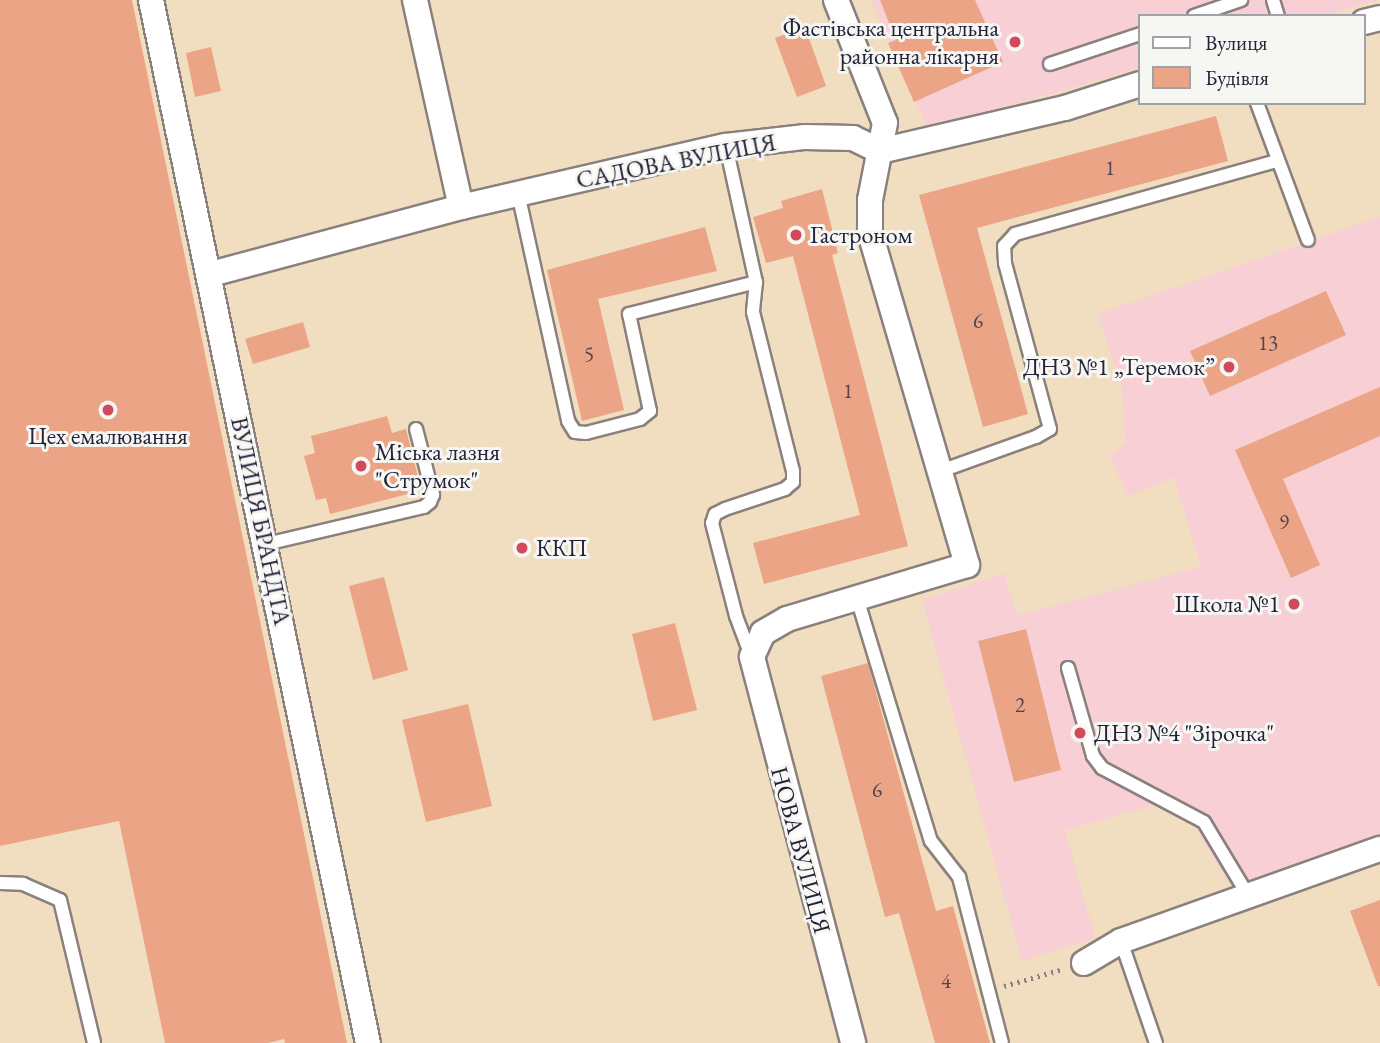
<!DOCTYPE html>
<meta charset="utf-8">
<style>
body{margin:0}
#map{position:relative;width:1380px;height:1043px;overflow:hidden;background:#f1ddbf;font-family:"EB Garamond",serif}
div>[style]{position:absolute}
.built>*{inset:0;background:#f7cfd4}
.building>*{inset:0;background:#eba586}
.path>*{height:4.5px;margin-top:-2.25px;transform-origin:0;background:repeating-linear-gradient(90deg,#8a807d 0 2px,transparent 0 7px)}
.roads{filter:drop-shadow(2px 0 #8a807d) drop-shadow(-2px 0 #8a807d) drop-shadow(0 2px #8a807d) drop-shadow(0 -2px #8a807d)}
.lane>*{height:12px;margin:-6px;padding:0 6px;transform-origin:6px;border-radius:6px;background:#fff}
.street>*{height:24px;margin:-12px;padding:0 12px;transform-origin:12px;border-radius:12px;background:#fff}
.dots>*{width:19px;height:19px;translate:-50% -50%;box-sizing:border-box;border:4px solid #f6f6f2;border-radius:50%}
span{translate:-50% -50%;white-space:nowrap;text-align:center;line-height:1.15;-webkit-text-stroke:6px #f6f6f2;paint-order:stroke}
.number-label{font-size:21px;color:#54434e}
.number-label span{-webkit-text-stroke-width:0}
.poi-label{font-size:24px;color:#22223b}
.right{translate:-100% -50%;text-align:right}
.left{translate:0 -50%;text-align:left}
.street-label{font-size:24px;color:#22223b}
.legend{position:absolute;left:1138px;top:14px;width:228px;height:91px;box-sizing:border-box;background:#f6f6f2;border:2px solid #a1a1a9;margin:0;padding:9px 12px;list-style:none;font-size:21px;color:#22223b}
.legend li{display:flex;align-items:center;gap:14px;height:35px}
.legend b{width:35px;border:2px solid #a1a1a9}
</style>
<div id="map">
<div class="built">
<i style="clip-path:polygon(871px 0,1377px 0,1323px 16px,1140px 16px,1140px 68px,928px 129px)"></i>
<i style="clip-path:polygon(1380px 217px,1380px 836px,1234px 891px,1194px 826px,1155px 805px,1065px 830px,1095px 938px,1022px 961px,922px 600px,1004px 573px,1017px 615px,1201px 567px,1174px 477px,1128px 496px,1110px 456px,1126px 442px,1121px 384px,1098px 314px)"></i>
</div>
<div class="building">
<i style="clip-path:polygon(0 0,132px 0,347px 1043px,285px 1043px,284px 1039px,268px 1043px,165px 1043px,119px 821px,0 846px)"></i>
<i style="clip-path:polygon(880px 0,975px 0,1003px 62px,914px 102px,888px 43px,896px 40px)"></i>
<i style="clip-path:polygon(805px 27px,826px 86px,797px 97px,775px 38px)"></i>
<i style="clip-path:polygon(211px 47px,221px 91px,195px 97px,186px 53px)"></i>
<i style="clip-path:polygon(1216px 116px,1228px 161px,977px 228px,1028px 414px,983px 427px,919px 195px)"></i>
<i style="clip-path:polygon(822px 189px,838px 253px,832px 255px,908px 546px,764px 584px,753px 543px,860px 515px,793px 256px,766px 263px,753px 217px,783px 208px,781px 201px)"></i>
<i style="clip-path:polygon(705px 227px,717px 271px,598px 299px,624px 410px,582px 421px,547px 270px)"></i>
<i style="clip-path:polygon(1326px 291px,1346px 335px,1210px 396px,1190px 351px)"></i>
<i style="clip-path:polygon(303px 322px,310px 347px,253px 364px,245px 339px)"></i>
<i style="clip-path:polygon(1380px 387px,1380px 436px,1283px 479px,1320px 565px,1291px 578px,1235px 450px)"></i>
<i style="clip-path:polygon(387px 416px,392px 433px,406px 429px,418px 477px,405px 481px,408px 494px,330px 514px,326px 498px,316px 500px,304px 456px,315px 453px,311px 436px)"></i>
<i style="clip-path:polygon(384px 577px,408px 670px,373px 680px,349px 586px)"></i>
<i style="clip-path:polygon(675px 623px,697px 710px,653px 721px,632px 634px)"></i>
<i style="clip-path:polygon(1026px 629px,1061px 770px,1014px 782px,978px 641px)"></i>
<i style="clip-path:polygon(868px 663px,936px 911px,953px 906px,990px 1043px,935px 1043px,899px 913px,885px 917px,821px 676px)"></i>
<i style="clip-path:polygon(468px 704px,492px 806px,426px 822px,402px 720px)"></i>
<i style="clip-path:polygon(1380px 900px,1380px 986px,1378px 986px,1350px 911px)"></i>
</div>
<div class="path">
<i style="left:1004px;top:986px;width:61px;rotate:-16.1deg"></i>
</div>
<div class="roads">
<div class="lane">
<i style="left:1273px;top:0;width:17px;rotate:73deg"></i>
<i style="left:1194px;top:16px;width:50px;rotate:-18.8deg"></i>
<i style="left:1050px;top:64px;width:95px;rotate:-18.4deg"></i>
<i style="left:1257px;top:103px;width:146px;rotate:69.6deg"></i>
<i style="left:726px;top:146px;width:139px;rotate:77.6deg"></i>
<i style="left:756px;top:282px;width:30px;rotate:96deg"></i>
<i style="left:753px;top:312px;width:164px;rotate:75.9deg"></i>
<i style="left:793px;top:471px;width:11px;rotate:90deg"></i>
<i style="left:793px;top:482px;width:11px;rotate:139deg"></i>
<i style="left:785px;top:489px;width:63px;rotate:161.6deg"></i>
<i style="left:725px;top:509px;width:11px;rotate:153deg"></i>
<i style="left:715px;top:514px;width:9px;rotate:108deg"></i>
<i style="left:712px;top:523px;width:96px;rotate:75.5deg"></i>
<i style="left:736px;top:616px;width:43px;rotate:69.4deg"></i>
<i style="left:518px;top:193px;width:233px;rotate:77.6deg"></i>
<i style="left:568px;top:421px;width:13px;rotate:58deg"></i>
<i style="left:575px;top:432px;width:11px;rotate:5deg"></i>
<i style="left:586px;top:433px;width:56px;rotate:-14.5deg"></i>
<i style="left:640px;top:419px;width:13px;rotate:-39deg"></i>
<i style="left:650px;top:411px;width:99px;rotate:-102.2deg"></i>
<i style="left:629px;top:314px;width:131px;rotate:-14.1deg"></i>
<i style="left:938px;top:472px;width:104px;rotate:-19.7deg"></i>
<i style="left:1036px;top:437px;width:16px;rotate:-30deg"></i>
<i style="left:1050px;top:429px;width:172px;rotate:-105.2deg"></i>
<i style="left:1005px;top:263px;width:17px;rotate:-93deg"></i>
<i style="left:1004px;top:246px;width:16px;rotate:-47deg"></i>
<i style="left:1015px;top:234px;width:272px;rotate:-15.6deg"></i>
<i style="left:266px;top:544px;width:162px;rotate:-13.2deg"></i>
<i style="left:424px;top:507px;width:8px;rotate:-40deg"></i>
<i style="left:430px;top:502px;width:8px;rotate:-67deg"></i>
<i style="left:433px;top:495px;width:68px;rotate:-104.4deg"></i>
<i style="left:857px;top:598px;width:254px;rotate:73.1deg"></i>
<i style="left:931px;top:841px;width:46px;rotate:52.1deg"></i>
<i style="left:959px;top:877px;width:171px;rotate:75.5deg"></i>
<i style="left:1068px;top:668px;width:91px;rotate:74.1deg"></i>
<i style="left:1093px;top:756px;width:15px;rotate:53deg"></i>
<i style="left:1102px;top:768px;width:115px;rotate:27.9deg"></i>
<i style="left:1204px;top:822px;width:87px;rotate:59deg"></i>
<i style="left:0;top:883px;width:23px;rotate:2deg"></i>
<i style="left:23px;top:884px;width:40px;rotate:23.4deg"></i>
<i style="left:60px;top:900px;width:147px;rotate:76.6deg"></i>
<i style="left:1121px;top:941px;width:108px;rotate:71.1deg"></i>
</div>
<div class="street">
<i style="left:151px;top:0;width:1065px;rotate:78.25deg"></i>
<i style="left:415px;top:0;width:212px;rotate:77.5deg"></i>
<i style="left:836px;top:0;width:132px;rotate:68.3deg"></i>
<i style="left:885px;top:123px;width:78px;rotate:101deg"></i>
<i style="left:870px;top:200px;width:33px;rotate:90deg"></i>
<i style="left:870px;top:233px;width:346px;rotate:73.7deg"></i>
<i style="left:967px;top:565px;width:188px;rotate:163.3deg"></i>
<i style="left:787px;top:619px;width:28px;rotate:150deg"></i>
<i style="left:763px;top:633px;width:26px;rotate:115deg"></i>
<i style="left:752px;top:657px;width:399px;rotate:75.3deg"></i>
<i style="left:1364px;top:22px;width:16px;rotate:-14deg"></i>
<i style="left:211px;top:274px;width:259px;rotate:-15deg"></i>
<i style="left:461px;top:207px;width:272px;rotate:-13deg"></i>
<i style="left:726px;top:146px;width:80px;rotate:-6.5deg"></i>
<i style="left:805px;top:137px;width:48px;rotate:1.2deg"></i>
<i style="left:853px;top:138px;width:30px;rotate:26deg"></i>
<i style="left:880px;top:151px;width:190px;rotate:-13.1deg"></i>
<i style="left:1065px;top:108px;width:79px;rotate:-17.7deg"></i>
<i style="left:1084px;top:963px;width:43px;rotate:-30.7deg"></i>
<i style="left:1121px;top:941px;width:275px;rotate:-19.6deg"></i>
</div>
</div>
<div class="dots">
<i style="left:1015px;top:42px;background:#d1495b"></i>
<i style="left:796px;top:235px;background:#d1495b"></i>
<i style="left:1229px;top:367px;background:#d1495b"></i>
<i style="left:108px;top:410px;background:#d1495b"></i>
<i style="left:361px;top:466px;background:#d1495b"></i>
<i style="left:522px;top:548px;background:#d1495b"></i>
<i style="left:1294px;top:604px;background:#d1495b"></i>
<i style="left:1080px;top:733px;background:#d1495b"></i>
</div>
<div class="number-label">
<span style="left:1110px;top:168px">1</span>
<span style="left:978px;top:321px">6</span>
<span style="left:1268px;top:343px">13</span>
<span style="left:589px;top:354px">5</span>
<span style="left:848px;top:391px">1</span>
<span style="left:1284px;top:522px">9</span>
<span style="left:1020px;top:705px">2</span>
<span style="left:877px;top:790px">6</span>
<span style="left:946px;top:981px">4</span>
</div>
<div class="poi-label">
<span class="right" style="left:999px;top:42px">Фастівська центральна<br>районна лікарня</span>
<span class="left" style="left:810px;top:235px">Гастроном</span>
<span class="right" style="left:1215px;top:367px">ДНЗ №1 „Теремок”</span>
<span style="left:108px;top:436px">Цех емалювання</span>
<span class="left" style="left:375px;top:466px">Міська лазня<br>"Струмок"</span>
<span class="left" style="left:536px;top:548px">ККП</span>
<span class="right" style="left:1280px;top:604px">Школа №1</span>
<span class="left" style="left:1094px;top:733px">ДНЗ №4 "Зірочка"</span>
</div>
<div class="street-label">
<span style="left:676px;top:161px;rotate:-11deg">САДОВА ВУЛИЦЯ</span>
<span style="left:261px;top:521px;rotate:78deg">ВУЛИЦЯ БРАНДТА</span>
<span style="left:801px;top:850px;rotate:75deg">НОВА ВУЛИЦЯ</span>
</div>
<ul class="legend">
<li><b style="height:9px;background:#fff"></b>Вулиця</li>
<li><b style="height:19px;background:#eba586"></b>Будівля</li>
</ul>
</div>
